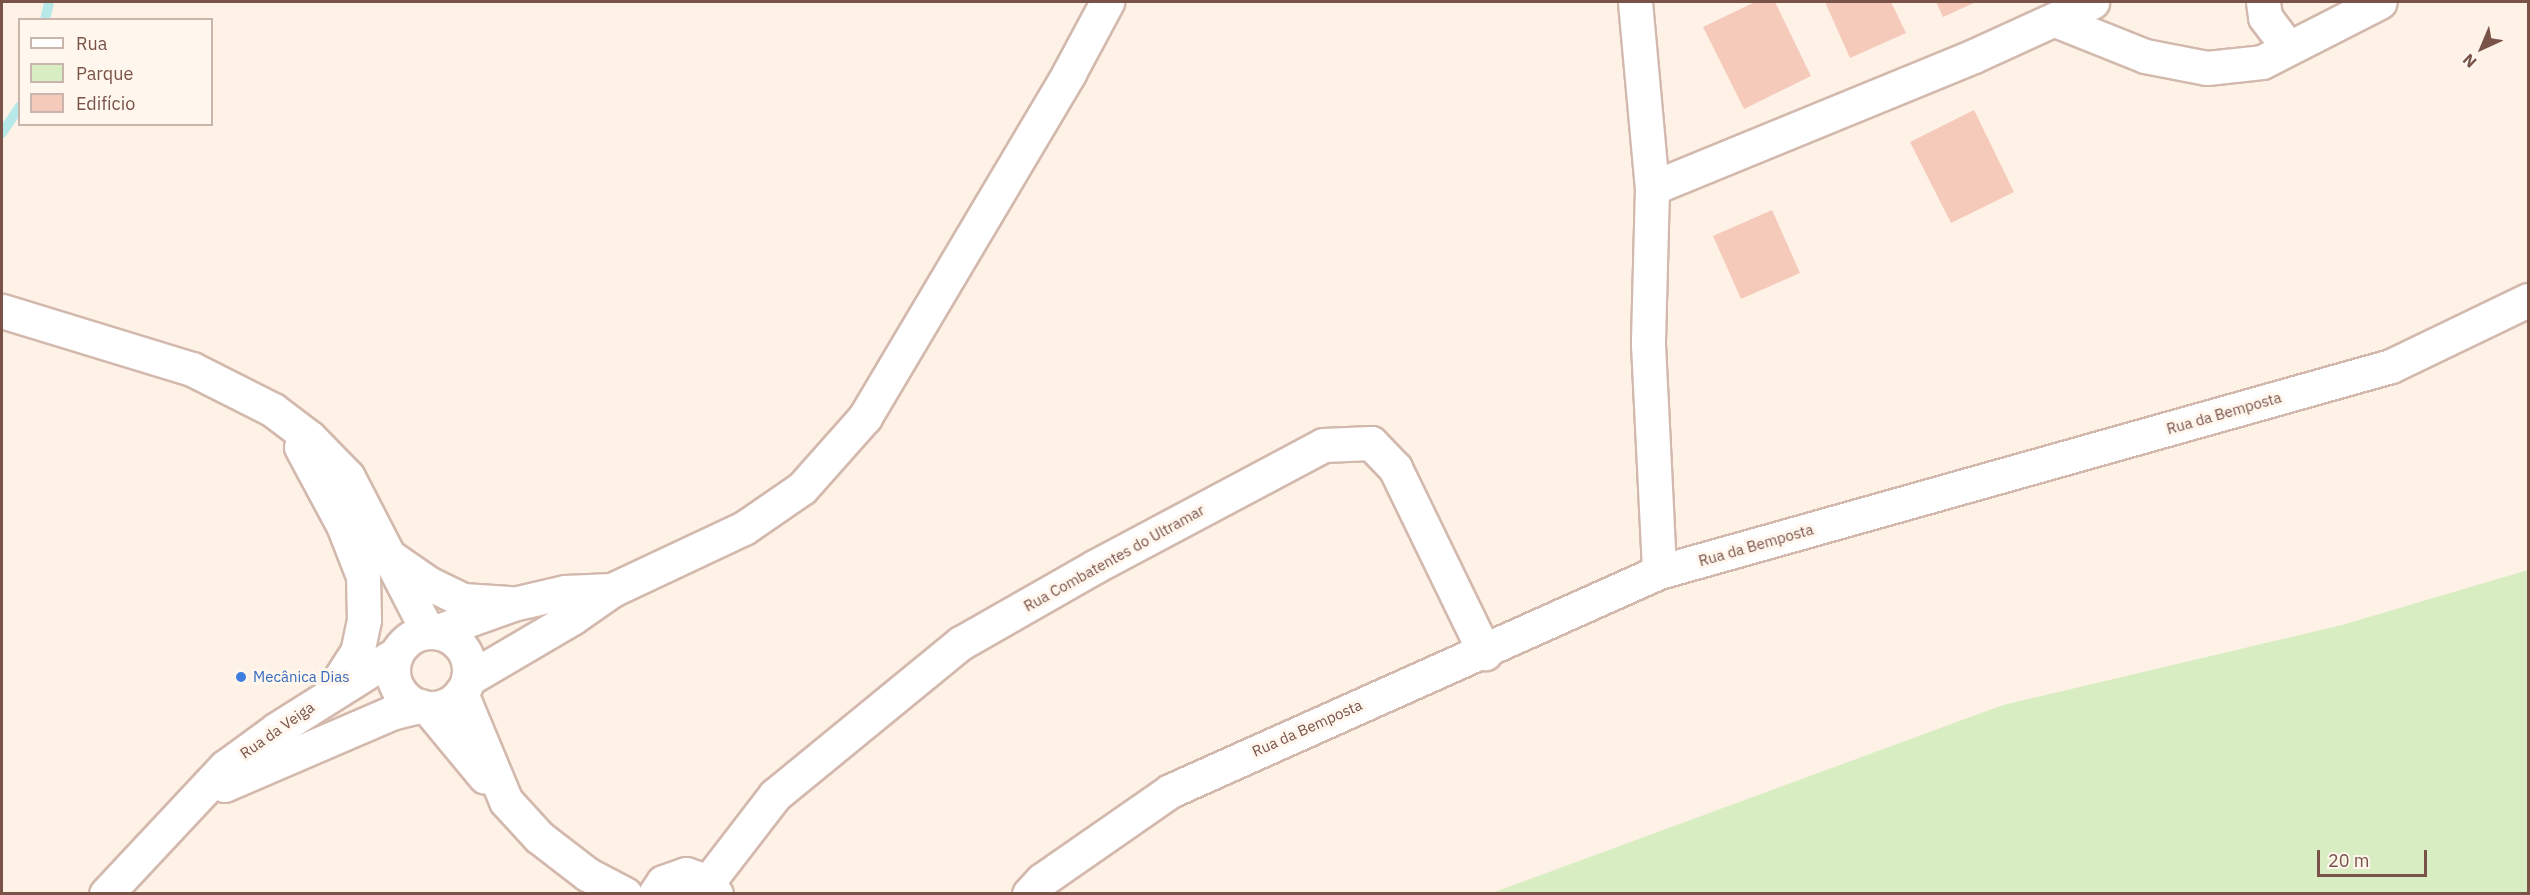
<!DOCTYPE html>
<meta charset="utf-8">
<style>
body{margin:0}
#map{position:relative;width:2530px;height:895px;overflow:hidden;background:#fef1e6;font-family:"IBM Plex Sans",sans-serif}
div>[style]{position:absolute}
.green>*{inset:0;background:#d9edc3}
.stream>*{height:10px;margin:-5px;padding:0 5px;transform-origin:5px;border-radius:5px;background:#b8e9e9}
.building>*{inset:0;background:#f5cabb}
.roads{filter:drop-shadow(2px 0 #d3b9ad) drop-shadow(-2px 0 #d3b9ad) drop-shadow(0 2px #d3b9ad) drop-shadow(0 -2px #d3b9ad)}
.street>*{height:33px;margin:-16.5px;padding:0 16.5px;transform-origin:16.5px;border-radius:16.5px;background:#fff}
.secondary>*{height:33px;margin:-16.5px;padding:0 16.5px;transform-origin:16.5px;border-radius:16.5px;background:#fff}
.secondary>.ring{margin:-16.5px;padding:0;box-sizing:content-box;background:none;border:33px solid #fff;border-radius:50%}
.dots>*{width:16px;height:16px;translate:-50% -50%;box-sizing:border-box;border:3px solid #fff6ed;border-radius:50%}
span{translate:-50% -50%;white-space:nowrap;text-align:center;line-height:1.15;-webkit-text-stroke:6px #fff6ed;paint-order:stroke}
.street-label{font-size:15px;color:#795348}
.shop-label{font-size:15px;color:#366cbe}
.left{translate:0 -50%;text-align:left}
.frame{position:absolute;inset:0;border:3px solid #795348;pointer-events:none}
.legend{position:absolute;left:18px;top:18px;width:195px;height:108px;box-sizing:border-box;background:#fff6ed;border:2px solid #c9b5ab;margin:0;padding:8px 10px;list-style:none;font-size:18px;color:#795348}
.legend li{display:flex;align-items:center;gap:12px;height:30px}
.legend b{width:30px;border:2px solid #c9b5ab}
.north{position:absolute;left:2452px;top:18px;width:60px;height:60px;-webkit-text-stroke:4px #fff6ed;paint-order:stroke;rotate:224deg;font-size:16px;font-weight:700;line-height:24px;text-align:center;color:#795348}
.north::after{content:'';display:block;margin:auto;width:21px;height:27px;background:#795348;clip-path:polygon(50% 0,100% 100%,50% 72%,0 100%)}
.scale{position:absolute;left:2317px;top:850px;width:110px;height:27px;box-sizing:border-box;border:3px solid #795348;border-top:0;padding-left:8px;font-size:18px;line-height:21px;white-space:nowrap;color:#795348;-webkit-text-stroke:4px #fff6ed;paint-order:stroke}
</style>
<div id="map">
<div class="green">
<i style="clip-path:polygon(2528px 570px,2528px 893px,1492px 893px,2003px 705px,2342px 625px)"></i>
</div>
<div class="stream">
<i style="left:45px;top:20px;width:18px;rotate:-77deg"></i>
<i style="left:2px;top:133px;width:32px;rotate:-56deg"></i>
</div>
<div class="building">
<i style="clip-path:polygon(1755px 2px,1775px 2px,1811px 76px,1744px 109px,1703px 27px)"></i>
<i style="clip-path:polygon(1825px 2px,1891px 2px,1906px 33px,1850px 58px)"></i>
<i style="clip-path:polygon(1936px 2px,1976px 2px,1943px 17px)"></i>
<i style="clip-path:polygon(1974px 110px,2014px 192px,1951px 223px,1910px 142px)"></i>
<i style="clip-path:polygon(1772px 210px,1800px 273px,1741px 299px,1713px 236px)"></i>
</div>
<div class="roads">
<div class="street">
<i style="left:1635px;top:2px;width:187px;rotate:84.8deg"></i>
<i style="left:1652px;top:188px;width:348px;rotate:-22.3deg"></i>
<i style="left:1974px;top:56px;width:130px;rotate:-24.6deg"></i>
<i style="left:2263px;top:2px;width:15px;rotate:82deg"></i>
<i style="left:2265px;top:17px;width:39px;rotate:53deg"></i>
<i style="left:2055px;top:20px;width:97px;rotate:21.8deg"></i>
<i style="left:2145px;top:56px;width:63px;rotate:11deg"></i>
<i style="left:2207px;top:68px;width:55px;rotate:-6.2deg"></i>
<i style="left:2262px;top:62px;width:132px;rotate:-27deg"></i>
<i style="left:1652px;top:188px;width:156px;rotate:91.5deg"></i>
<i style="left:1648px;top:344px;width:228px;rotate:87.2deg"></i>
<i style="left:461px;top:693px;width:117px;rotate:67.4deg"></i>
<i style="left:506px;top:801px;width:49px;rotate:47.5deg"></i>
<i style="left:539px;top:837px;width:61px;rotate:37.6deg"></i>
<i style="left:587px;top:874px;width:43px;rotate:27.8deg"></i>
<i style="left:428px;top:708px;width:89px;rotate:50.4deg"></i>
<i style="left:708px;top:882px;width:110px;rotate:-52.4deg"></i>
<i style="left:775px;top:795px;width:240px;rotate:-39.3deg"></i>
<i style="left:961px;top:643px;width:153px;rotate:-29.7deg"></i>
<i style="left:1094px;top:567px;width:259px;rotate:-28deg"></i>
<i style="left:1323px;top:445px;width:48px;rotate:-2.4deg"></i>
<i style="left:1371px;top:443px;width:35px;rotate:46deg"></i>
<i style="left:1395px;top:468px;width:206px;rotate:64.1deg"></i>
<i style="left:655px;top:894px;width:14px;rotate:-56deg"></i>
<i style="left:663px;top:882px;width:24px;rotate:-19deg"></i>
<i style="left:686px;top:874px;width:23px;rotate:20deg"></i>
<i style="left:708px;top:882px;width:14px;rotate:56deg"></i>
<i style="left:1029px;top:894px;width:19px;rotate:-47deg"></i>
<i style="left:1042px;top:880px;width:156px;rotate:-34.8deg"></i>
<i style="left:1170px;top:791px;width:536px;rotate:-24.13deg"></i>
<i style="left:1659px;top:572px;width:760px;rotate:-15.72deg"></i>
<i style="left:2391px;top:366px;width:152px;rotate:-25.7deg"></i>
</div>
<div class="secondary">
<i style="left:2px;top:311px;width:199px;rotate:17deg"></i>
<i style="left:192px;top:369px;width:91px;rotate:26.8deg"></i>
<i style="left:273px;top:410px;width:46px;rotate:37.1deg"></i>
<i style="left:310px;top:438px;width:54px;rotate:45.7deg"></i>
<i style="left:348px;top:477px;width:174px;rotate:62.7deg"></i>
<i style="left:301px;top:447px;width:89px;rotate:61.7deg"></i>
<i style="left:343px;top:525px;width:55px;rotate:68.6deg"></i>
<i style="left:363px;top:576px;width:44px;rotate:88.7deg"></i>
<i style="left:364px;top:620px;width:33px;rotate:102deg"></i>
<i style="left:357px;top:652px;width:43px;rotate:122.6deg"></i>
<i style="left:392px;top:558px;width:44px;rotate:34.8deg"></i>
<i style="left:428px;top:583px;width:39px;rotate:26deg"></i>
<i style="left:463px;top:600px;width:46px;rotate:3.7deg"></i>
<i style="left:435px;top:632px;width:83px;rotate:-19.7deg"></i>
<i style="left:513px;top:604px;width:53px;rotate:-13deg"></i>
<i style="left:565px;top:592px;width:47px;rotate:-2.4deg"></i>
<i class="ring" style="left:393px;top:632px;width:43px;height:43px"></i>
<i style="left:468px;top:679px;width:121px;rotate:-30.4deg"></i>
<i style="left:572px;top:618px;width:49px;rotate:-35deg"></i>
<i style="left:612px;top:590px;width:146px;rotate:-25.2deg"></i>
<i style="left:744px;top:528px;width:70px;rotate:-34.6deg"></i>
<i style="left:802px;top:488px;width:95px;rotate:-48.4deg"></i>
<i style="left:865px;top:417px;width:400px;rotate:-59.3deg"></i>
<i style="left:1069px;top:73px;width:81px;rotate:-61.8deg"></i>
<i style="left:224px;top:785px;width:182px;rotate:-23.3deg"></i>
<i style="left:391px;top:713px;width:30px;rotate:-14deg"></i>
<i style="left:106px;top:894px;width:174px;rotate:-46.9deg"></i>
<i style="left:225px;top:767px;width:64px;rotate:-36.2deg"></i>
<i style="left:277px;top:729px;width:141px;rotate:-32.2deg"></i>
</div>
</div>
<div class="dots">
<i style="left:241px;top:677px;background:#3f7fe0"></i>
</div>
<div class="street-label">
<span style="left:2224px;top:413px;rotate:-16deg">Rua da Bemposta</span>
<span style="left:1756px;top:545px;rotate:-16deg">Rua da Bemposta</span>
<span style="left:1114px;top:558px;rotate:-29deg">Rua Combatentes do Ultramar</span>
<span style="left:1307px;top:728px;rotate:-24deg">Rua da Bemposta</span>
<span style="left:277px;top:730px;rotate:-35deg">Rua da Veiga</span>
</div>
<div class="shop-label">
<span class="left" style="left:253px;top:677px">Mecânica Dias</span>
</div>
<div class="frame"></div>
<ul class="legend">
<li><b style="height:8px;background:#fff"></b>Rua</li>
<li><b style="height:16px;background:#d9edc3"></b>Parque</li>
<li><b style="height:16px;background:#f5cabb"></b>Edifício</li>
</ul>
<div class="north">N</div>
<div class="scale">20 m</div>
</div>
